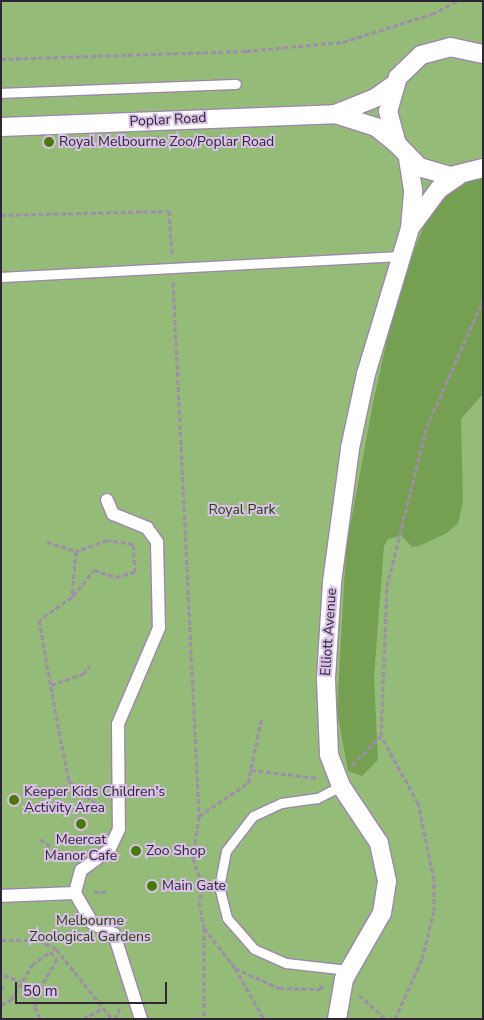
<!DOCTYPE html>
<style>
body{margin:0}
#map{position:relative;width:484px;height:1020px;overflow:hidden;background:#d8c0e7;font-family:"Nunito Sans",sans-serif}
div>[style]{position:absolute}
.green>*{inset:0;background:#95bb78}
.forest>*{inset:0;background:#75a052}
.path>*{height:3px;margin-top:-1.5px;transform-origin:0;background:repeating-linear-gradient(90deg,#a08cab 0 5px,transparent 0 7.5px)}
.roads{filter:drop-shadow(1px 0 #9d86ab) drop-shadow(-1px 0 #9d86ab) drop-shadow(0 1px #9d86ab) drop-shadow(0 -1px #9d86ab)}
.service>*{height:9px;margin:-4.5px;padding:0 4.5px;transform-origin:4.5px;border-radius:4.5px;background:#fff}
.pedestrian>*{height:12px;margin:-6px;padding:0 6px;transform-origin:6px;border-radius:6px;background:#fff}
.minor>*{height:18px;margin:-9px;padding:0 9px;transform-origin:9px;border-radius:9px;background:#fff}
.dots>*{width:14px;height:14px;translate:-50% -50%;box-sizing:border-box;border:2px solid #d8c0e7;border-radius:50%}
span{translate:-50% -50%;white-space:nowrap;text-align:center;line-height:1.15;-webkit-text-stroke:4px #d8c0e7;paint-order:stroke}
.street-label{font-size:14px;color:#2f2534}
.poi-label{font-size:14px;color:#2f2534}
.left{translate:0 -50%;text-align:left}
.park-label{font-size:14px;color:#254006}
.frame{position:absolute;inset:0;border:2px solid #2f2534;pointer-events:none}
.scale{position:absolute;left:15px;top:982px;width:152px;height:22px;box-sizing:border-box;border:2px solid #2f2534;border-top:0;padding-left:6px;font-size:15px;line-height:18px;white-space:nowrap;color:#2f2534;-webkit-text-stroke:4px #d8c0e7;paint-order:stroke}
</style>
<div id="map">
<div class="green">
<i style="clip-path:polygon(1px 1px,483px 1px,483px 1019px,1px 1019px)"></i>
</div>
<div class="forest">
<i style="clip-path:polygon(483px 176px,483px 394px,461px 419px,463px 502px,458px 523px,447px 533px,419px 546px,412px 547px,402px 536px,388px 539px,384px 546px,374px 677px,378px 760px,362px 776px,348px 771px,337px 711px,346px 549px,373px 403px,399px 286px,432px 207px,453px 187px)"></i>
</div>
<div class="path">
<i style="left:1px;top:59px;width:245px;rotate:-1.9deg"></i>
<i style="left:246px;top:51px;width:97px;rotate:-5.3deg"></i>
<i style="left:343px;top:42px;width:93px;rotate:-17.5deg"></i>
<i style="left:432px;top:14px;width:28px;rotate:-27deg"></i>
<i style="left:1px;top:215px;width:168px;rotate:-1.4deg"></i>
<i style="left:169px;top:211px;width:44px;rotate:86.1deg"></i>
<i style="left:173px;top:282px;width:535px;rotate:87.21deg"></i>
<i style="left:199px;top:816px;width:42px;rotate:98.1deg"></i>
<i style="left:193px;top:858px;width:31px;rotate:71deg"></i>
<i style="left:203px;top:887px;width:16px;rotate:105deg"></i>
<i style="left:199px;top:902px;width:26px;rotate:79deg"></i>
<i style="left:204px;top:928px;width:91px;rotate:90deg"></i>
<i style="left:47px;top:542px;width:30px;rotate:17deg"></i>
<i style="left:76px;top:551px;width:46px;rotate:95deg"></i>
<i style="left:72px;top:597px;width:40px;rotate:145.1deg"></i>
<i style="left:39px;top:620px;width:113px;rotate:79.8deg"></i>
<i style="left:59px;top:731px;width:51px;rotate:78.7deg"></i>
<i style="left:69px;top:781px;width:46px;rotate:40.6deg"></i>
<i style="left:73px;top:596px;width:33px;rotate:-51deg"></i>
<i style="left:94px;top:570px;width:23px;rotate:18deg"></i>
<i style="left:116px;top:577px;width:20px;rotate:-15deg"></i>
<i style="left:135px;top:572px;width:28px;rotate:-94deg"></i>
<i style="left:133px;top:544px;width:26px;rotate:-171deg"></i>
<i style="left:107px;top:540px;width:33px;rotate:160deg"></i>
<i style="left:51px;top:685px;width:34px;rotate:-19deg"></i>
<i style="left:83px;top:674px;width:11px;rotate:-49deg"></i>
<i style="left:352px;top:765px;width:41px;rotate:-45deg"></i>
<i style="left:251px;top:770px;width:67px;rotate:6.8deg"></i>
<i style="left:199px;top:816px;width:59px;rotate:-34deg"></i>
<i style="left:248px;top:783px;width:67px;rotate:-78deg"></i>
<i style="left:40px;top:839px;width:37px;rotate:36deg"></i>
<i style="left:94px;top:892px;width:12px"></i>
<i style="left:204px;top:928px;width:51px;rotate:52.2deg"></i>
<i style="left:235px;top:968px;width:59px;rotate:60.4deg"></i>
<i style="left:1px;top:940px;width:38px"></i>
<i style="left:39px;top:940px;width:19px;rotate:28deg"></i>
<i style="left:56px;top:949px;width:90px;rotate:51.3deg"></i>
<i style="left:235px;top:968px;width:48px;rotate:24.4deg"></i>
<i style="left:279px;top:988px;width:41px;rotate:1.4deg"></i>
<i style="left:320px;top:989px;width:6px;rotate:-51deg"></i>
<i style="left:4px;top:975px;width:17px;rotate:21deg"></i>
<i style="left:1px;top:988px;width:3px;rotate:-18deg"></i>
<i style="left:359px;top:995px;width:36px;rotate:42deg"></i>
<i style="left:1px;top:1005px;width:11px;rotate:-27deg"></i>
<i style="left:11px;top:1000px;width:41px;rotate:-59deg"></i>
<i style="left:32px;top:965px;width:22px;rotate:-36deg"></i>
<i style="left:50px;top:952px;width:10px;rotate:45deg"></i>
<i style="left:57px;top:959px;width:40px;rotate:119.7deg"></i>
<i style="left:37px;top:994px;width:13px;rotate:99deg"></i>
<i style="left:35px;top:1007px;width:13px;rotate:67deg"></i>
<i style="left:83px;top:1019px;width:23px;rotate:-29deg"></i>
<i style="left:115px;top:1019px;width:12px;rotate:-66deg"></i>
<i style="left:395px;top:1019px;width:66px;rotate:-65.8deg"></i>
<i style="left:422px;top:959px;width:49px;rotate:-76deg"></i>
<i style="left:434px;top:911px;width:31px;rotate:-90deg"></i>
<i style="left:434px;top:880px;width:79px;rotate:-101.7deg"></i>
<i style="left:418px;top:803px;width:77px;rotate:-118.9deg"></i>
<i style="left:381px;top:736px;width:150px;rotate:-87.7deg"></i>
<i style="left:387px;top:586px;width:165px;rotate:-76deg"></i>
<i style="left:427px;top:426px;width:138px;rotate:-66deg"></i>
</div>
<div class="roads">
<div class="service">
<i style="left:1px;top:93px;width:235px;rotate:-2.2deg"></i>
<i style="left:1px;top:277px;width:400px;rotate:-3deg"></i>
<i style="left:341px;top:786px;width:27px;rotate:153deg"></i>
<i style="left:317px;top:798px;width:36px;rotate:172deg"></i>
<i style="left:281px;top:803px;width:31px;rotate:155deg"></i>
<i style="left:253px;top:816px;width:44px;rotate:127.6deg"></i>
<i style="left:226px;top:851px;width:36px;rotate:101deg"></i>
<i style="left:219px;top:886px;width:33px;rotate:76deg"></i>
<i style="left:227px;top:918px;width:41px;rotate:48.9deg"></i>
<i style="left:254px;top:949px;width:35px;rotate:24deg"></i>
<i style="left:286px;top:963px;width:62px;rotate:6.4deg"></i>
</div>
<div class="pedestrian">
<i style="left:107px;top:500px;width:15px;rotate:67deg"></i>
<i style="left:113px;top:514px;width:37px;rotate:22deg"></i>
<i style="left:147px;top:528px;width:17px;rotate:54deg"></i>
<i style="left:157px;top:542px;width:86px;rotate:88.7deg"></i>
<i style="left:159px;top:628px;width:104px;rotate:113.1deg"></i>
<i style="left:118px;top:724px;width:105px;rotate:89.5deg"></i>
<i style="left:119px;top:829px;width:23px;rotate:115deg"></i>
<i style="left:109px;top:850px;width:34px;rotate:144deg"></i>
<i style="left:81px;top:870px;width:24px;rotate:105deg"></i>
<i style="left:75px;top:893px;width:34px;rotate:60deg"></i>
<i style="left:92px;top:923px;width:25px;rotate:27deg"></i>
<i style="left:114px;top:934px;width:89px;rotate:72.4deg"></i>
<i style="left:1px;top:896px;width:74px;rotate:-2.3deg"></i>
</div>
<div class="minor">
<i style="left:483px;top:54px;width:33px;rotate:-168deg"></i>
<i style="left:451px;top:47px;width:31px;rotate:165deg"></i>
<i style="left:421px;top:55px;width:32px;rotate:136deg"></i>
<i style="left:398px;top:77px;width:35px;rotate:106deg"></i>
<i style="left:388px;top:111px;width:34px;rotate:75deg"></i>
<i style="left:397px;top:144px;width:32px;rotate:46deg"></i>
<i style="left:419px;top:167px;width:33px;rotate:16deg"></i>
<i style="left:451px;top:176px;width:33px;rotate:-14deg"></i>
<i style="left:335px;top:114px;width:43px;rotate:-21.8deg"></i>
<i style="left:375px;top:98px;width:24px;rotate:-35deg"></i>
<i style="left:1px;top:127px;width:334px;rotate:-2.2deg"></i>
<i style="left:335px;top:114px;width:43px;rotate:17.6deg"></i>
<i style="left:376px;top:127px;width:27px;rotate:39deg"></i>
<i style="left:410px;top:228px;width:49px;rotate:-53.4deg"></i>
<i style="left:439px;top:189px;width:23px;rotate:-34deg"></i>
<i style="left:337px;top:1019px;width:41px;rotate:-80.1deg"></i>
<i style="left:344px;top:979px;width:76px;rotate:-60.1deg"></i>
<i style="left:382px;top:913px;width:32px;rotate:-81deg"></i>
<i style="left:387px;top:881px;width:39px;rotate:-102deg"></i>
<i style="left:379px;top:843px;width:69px;rotate:-123.7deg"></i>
<i style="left:341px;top:786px;width:34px;rotate:-111deg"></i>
<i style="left:329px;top:754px;width:76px;rotate:-92.3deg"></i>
<i style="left:326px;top:678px;width:96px;rotate:-86.4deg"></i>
<i style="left:332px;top:582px;width:135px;rotate:-82.3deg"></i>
<i style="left:350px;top:448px;width:76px;rotate:-77.8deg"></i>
<i style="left:366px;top:374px;width:152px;rotate:-73.2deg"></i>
<i style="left:410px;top:228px;width:38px;rotate:-85deg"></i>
<i style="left:413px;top:190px;width:31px;rotate:-99deg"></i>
</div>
</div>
<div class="dots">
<i style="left:49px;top:142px;background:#477904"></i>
<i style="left:14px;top:800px;background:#477904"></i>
<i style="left:81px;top:824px;background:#477904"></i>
<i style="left:136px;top:851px;background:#477904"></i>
<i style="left:152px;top:886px;background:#477904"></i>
</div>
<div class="street-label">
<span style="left:168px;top:120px;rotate:-3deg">Poplar Road</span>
<span style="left:329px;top:632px;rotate:-86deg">Elliott Avenue</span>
</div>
<div class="poi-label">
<span class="left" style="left:59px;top:142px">Royal Melbourne Zoo/Poplar Road</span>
<span class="left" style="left:24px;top:800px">Keeper Kids Children's<br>Activity Area</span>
<span style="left:81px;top:848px">Meercat<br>Manor Cafe</span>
<span class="left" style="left:146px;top:851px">Zoo Shop</span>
<span class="left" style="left:162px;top:886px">Main Gate</span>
</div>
<div class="park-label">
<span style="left:242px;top:510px">Royal Park</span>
<span style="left:90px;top:929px">Melbourne<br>Zoological Gardens</span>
</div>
<div class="frame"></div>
<div class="scale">50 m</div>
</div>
